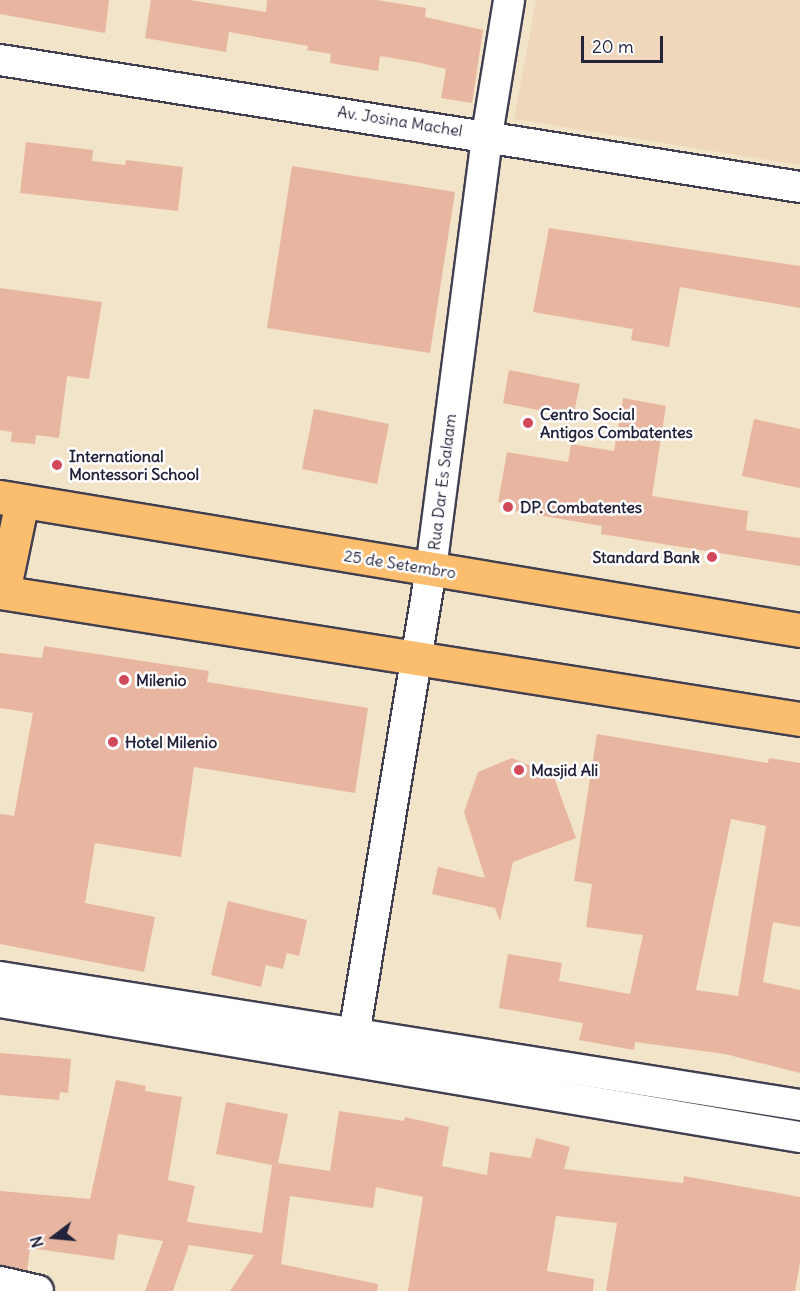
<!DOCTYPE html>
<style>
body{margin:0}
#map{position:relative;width:800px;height:1291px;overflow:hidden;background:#f2e4c8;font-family:Delius,sans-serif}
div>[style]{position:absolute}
.built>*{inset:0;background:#eed7bb}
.building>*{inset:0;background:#e8b6a0}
.roads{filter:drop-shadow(2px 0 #413f50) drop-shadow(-2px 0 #413f50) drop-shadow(0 2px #413f50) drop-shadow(0 -2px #413f50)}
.minor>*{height:30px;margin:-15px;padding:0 15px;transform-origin:15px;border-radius:15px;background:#fff}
.major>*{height:33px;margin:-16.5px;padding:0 16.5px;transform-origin:16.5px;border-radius:16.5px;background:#fbbd6e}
.dots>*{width:16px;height:16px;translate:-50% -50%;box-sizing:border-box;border:3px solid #fff;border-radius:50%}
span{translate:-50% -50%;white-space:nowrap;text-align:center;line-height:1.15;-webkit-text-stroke:5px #fff;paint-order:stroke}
.street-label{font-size:16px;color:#22223b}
.poi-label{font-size:16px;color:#22223b;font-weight:700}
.left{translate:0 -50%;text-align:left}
.right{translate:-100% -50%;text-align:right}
.north{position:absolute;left:24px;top:1207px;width:60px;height:60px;-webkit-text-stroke:4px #fff;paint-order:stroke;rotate:254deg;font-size:16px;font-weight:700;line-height:24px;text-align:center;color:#22223b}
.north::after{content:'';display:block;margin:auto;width:21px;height:27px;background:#22223b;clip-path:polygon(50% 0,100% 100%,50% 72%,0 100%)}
.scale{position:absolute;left:581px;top:36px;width:82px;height:27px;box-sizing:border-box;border:3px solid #22223b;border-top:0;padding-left:8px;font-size:18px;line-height:21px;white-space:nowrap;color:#22223b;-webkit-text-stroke:4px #fff;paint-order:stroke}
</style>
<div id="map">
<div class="built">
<i style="clip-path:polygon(536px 0,800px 0,800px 165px,514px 119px)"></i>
</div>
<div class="building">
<i style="clip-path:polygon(0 0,109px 0,105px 33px,0 14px)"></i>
<i style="clip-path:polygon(151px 0,189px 0,266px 12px,267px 0,377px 0,426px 8px,425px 17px,483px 30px,472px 103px,441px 98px,446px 69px,421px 63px,380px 56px,378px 71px,330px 63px,331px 54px,307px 50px,308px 46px,229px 32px,226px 52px,145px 38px)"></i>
<i style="clip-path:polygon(26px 142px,93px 150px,92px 161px,125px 165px,126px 160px,183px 167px,178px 211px,20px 193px)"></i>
<i style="clip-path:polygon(292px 166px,455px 192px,430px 353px,267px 328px)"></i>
<i style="clip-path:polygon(549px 228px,800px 266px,800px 308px,680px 287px,669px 347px,631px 340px,633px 329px,533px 312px)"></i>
<i style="clip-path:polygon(0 288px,102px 302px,89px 379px,67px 376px,59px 438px,36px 435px,35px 444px,11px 442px,12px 432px,0 430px)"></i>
<i style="clip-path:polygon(509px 370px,580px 384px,573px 417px,503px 403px)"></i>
<i style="clip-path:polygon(623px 398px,666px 406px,652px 496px,748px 511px,746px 530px,800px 538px,800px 566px,601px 534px,602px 526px,508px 510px,509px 504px,498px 502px,507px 452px,568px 462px,571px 444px,614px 451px)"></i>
<i style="clip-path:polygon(314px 409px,389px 424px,377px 484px,302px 469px)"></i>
<i style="clip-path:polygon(754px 419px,800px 429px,800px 488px,742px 476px)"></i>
<i style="clip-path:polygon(44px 646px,209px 671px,207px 682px,368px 708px,355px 793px,194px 767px,181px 857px,95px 843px,85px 903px,155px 917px,144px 972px,0 944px,0 814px,14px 816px,33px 713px,0 708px,0 653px,42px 658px)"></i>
<i style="clip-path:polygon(evenodd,597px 734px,768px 763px,769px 758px,800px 763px,800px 927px,773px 922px,763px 982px,800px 990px,800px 1073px,725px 1054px,635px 1042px,634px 1050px,579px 1040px,583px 1023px,499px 1008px,508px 954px,562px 963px,559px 981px,630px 994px,643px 935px,586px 927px,592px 884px,574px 881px,597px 734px,731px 819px,766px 826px,738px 996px,696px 990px,731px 819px)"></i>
<i style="clip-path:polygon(512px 758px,553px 775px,576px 838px,513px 862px,500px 921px,495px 908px,432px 894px,438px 867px,485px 878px,464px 812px,478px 772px)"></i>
<i style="clip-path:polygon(228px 901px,307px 920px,299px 956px,287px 953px,283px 969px,266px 965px,261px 987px,211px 975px)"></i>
<i style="clip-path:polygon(0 1053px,71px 1059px,68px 1093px,60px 1092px,59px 1100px,0 1095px)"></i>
<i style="clip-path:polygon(116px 1080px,146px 1086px,145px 1091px,182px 1097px,168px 1180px,195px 1186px,187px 1222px,262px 1233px,272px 1165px,216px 1154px,226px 1102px,288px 1114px,278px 1163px,330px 1171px,339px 1111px,404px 1121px,405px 1117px,449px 1127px,442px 1166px,487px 1175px,490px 1152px,531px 1158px,536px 1138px,570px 1147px,564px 1169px,683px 1183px,684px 1176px,800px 1197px,800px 1262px,795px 1291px,606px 1291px,617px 1223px,556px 1216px,547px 1271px,594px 1279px,593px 1291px,408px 1291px,423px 1197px,376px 1187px,373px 1208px,290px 1196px,281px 1264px,378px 1284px,377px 1291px,230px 1291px,254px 1255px,189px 1245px,173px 1291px,145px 1291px,163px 1241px,118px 1234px,114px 1260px,30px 1248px,27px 1271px,0 1265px,0 1191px,90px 1199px)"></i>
</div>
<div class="roads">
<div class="minor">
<i style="left:0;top:60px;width:810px;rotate:9.02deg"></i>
<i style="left:0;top:977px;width:810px;rotate:9.09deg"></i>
<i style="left:0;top:1002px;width:811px;rotate:9.58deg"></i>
<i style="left:350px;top:1059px;width:497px;rotate:-80.6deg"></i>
<i style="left:431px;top:569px;width:438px;rotate:-82.6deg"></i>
<i style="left:487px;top:135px;width:137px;rotate:-80.7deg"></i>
<i style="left:0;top:1282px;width:39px;rotate:13deg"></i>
</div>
<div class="major">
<i style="left:0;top:497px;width:811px;rotate:9.44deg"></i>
<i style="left:0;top:592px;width:810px;rotate:9.02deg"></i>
<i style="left:3px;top:592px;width:93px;rotate:-78.2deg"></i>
</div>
</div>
<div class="dots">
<i style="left:528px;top:423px;background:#d1495b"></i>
<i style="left:57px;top:465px;background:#d1495b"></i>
<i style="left:508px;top:507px;background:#d1495b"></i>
<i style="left:712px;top:557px;background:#d1495b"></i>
<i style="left:124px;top:680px;background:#d1495b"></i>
<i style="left:113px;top:742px;background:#d1495b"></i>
<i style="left:519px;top:770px;background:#d1495b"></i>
</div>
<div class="street-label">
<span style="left:400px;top:121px;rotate:9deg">Av. Josina Machel</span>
<span style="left:442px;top:482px;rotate:-83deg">Rua Dar Es Salaam</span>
<span style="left:400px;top:564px;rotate:9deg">25 de Setembro</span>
</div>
<div class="poi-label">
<span class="left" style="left:540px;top:423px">Centro Social<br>Antigos Combatentes</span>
<span class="left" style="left:69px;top:465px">International<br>Montessori School</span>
<span class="left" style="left:520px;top:507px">DP. Combatentes</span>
<span class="right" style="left:700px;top:557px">Standard Bank</span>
<span class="left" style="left:136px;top:680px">Milenio</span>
<span class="left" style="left:125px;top:742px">Hotel Milenio</span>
<span class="left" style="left:531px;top:770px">Masjid Ali</span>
</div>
<div class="north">N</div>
<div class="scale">20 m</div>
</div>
